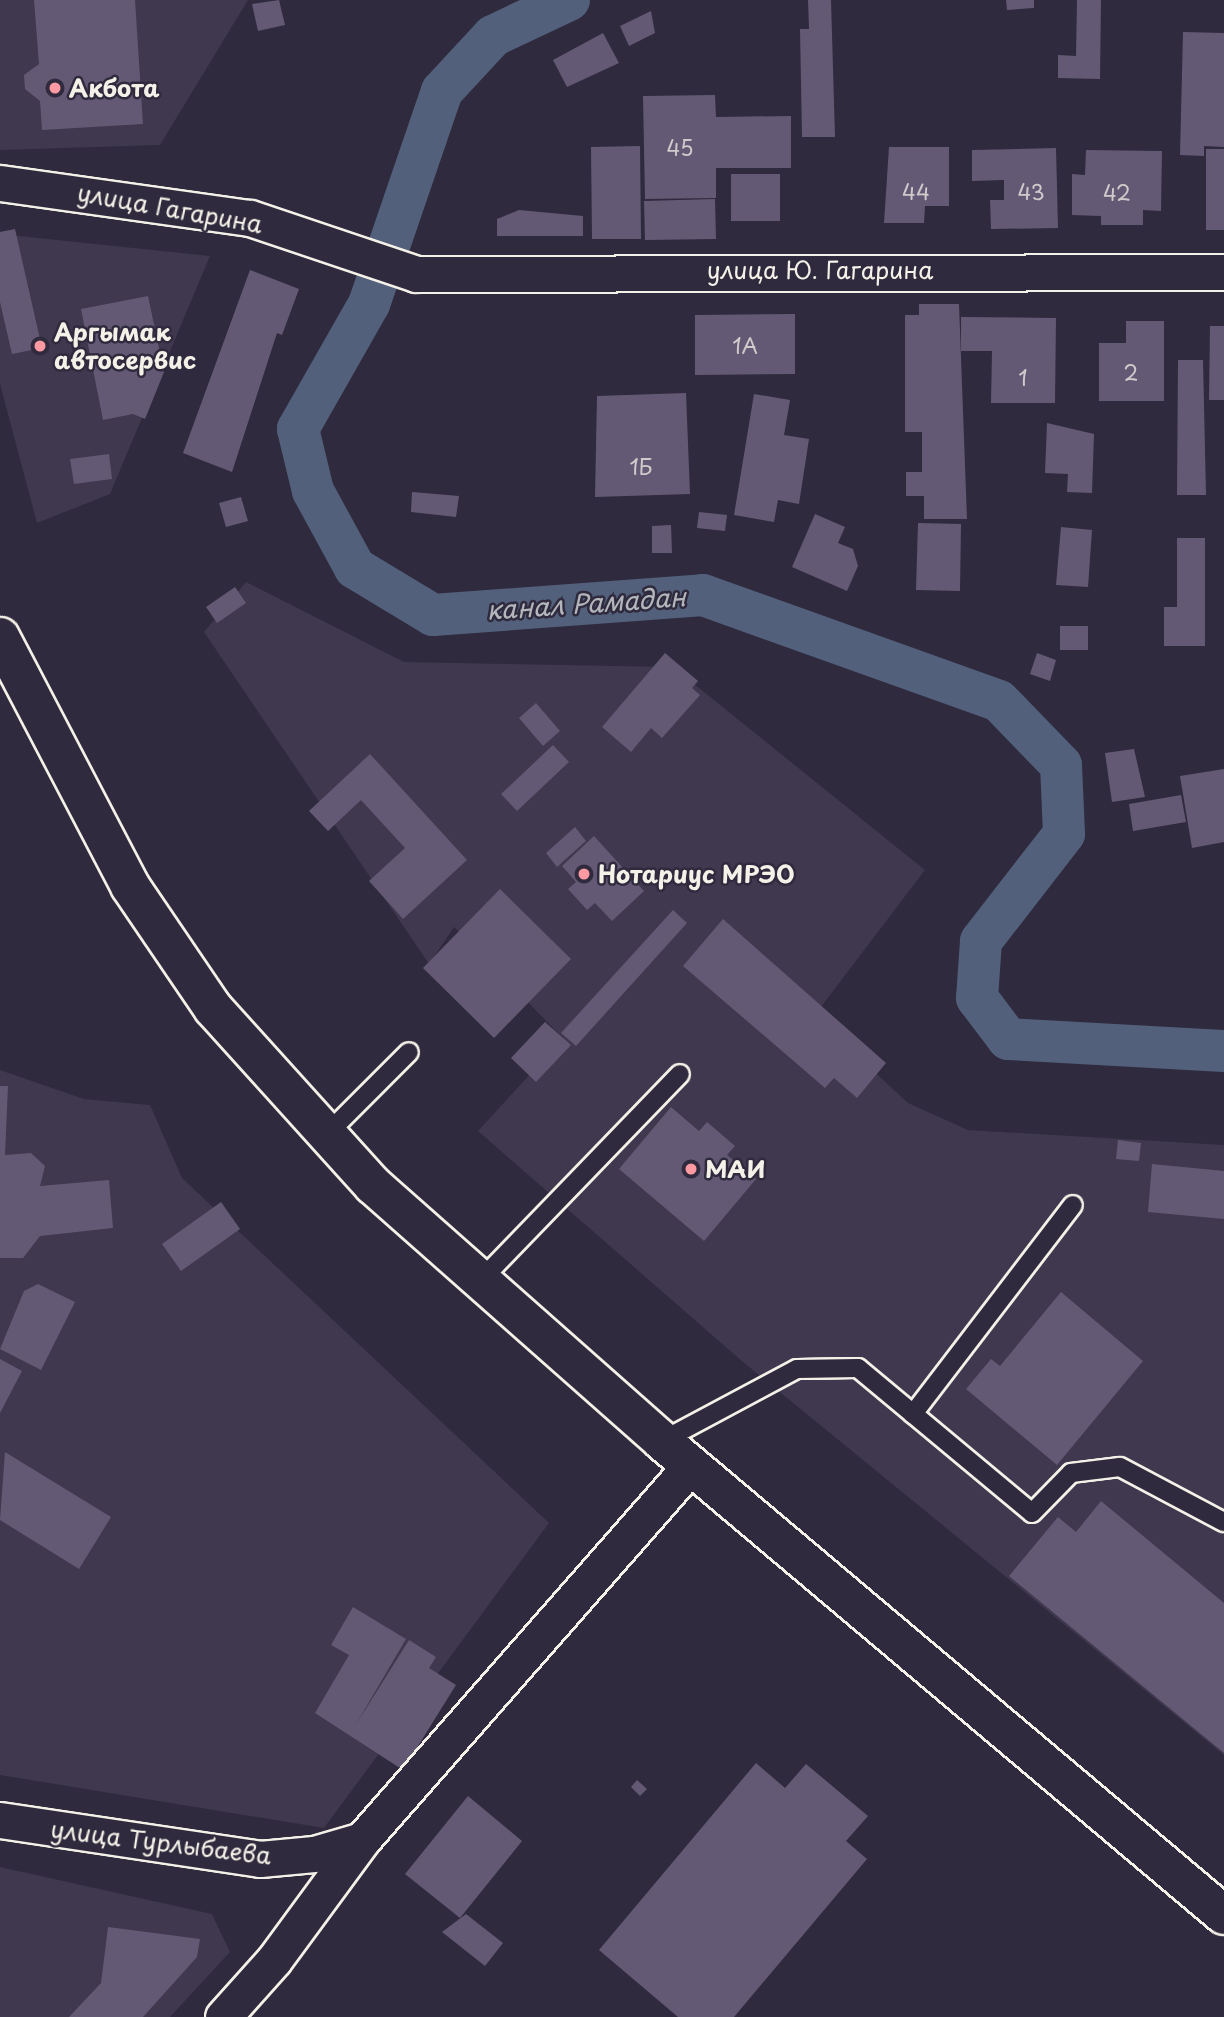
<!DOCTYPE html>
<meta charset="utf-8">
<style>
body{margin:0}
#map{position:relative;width:1224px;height:2017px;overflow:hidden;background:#2f2a3d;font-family:"Playpen Sans",sans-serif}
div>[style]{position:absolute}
.built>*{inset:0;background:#3f384e}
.canal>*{height:42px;margin:-21px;padding:0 21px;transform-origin:21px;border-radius:21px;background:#52607b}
.building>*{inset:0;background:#645975}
.roads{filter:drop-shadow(2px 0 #f4f1e8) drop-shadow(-2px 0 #f4f1e8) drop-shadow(0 2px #f4f1e8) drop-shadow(0 -2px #f4f1e8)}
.service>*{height:18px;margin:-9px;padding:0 9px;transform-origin:9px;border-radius:9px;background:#2f2a3d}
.minor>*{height:35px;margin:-17.5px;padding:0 17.5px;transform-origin:17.5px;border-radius:17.5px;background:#2f2a3d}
.trunk>*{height:38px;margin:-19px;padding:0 19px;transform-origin:19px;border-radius:19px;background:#2f2a3d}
.dots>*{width:19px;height:19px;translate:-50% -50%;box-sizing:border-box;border:4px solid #2f2a3d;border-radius:50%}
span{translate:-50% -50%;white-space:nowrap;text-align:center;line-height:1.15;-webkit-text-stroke:5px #2f2a3d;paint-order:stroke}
.number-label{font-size:21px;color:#d0cbcb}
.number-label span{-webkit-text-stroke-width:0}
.poi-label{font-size:24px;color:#f4f1e8;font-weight:700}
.left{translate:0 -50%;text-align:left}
.street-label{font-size:24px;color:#f4f1e8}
.water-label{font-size:26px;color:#b3b7bc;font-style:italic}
</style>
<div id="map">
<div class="built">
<i style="clip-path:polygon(0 0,248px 0,160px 145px,0 150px)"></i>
<i style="clip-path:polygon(0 234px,210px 256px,110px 494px,37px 523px,0 384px)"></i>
<i style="clip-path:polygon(246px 582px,404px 662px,673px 667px,925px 870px,814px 1016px,908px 1103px,968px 1130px,1224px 1145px,1224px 1755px,743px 1362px,478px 1131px,563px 1038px,454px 927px,429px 964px,204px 632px)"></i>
<i style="clip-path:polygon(0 1070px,84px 1099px,150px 1105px,182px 1178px,549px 1523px,324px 1828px,0 1775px)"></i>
<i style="clip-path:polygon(0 1867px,212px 1914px,230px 1952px,170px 2017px,0 2017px)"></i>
</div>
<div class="canal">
<i style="left:569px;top:0;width:84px;rotate:154.7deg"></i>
<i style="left:493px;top:36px;width:75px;rotate:132.8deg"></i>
<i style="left:442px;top:91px;width:225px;rotate:108.9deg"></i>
<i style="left:369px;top:304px;width:144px;rotate:119.6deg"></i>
<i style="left:298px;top:429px;width:64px;rotate:76.4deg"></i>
<i style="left:313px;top:491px;width:88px;rotate:61.4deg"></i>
<i style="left:355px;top:568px;width:91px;rotate:31.1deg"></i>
<i style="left:433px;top:615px;width:271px;rotate:-4.2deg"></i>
<i style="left:703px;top:595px;width:314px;rotate:19.7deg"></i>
<i style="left:999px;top:701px;width:89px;rotate:45.9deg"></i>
<i style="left:1061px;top:765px;width:69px;rotate:87.5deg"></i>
<i style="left:1064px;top:834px;width:135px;rotate:127.8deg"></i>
<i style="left:981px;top:941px;width:57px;rotate:94deg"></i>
<i style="left:977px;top:998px;width:51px;rotate:52.9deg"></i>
<i style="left:1008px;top:1039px;width:216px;rotate:3.2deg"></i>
</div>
<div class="building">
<i style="clip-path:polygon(34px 0,135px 0,143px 124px,42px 130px,40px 101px,25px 89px,24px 75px,39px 64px)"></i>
<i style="clip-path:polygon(279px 0,285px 25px,258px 31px,252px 4px)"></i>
<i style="clip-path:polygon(808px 0,831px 0,835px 137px,802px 137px,800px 29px,809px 29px)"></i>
<i style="clip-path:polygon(1006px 0,1034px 0,1034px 8px,1007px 10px)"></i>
<i style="clip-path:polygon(1077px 0,1101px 0,1100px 79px,1058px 78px,1058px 55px,1076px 56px)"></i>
<i style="clip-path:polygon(651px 11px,655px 33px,629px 46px,620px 26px)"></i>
<i style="clip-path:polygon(1183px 32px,1224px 33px,1224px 147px,1204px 146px,1204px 156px,1180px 155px)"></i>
<i style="clip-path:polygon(603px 33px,619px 63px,567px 87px,553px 60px)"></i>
<i style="clip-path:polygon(715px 95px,716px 117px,791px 116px,791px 168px,716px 168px,716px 198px,645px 199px,643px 96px)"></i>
<i style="clip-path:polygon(640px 146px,641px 239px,592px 239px,591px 147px)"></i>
<i style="clip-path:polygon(889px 147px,949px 147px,949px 206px,925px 206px,924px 223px,884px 223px)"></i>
<i style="clip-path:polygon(1056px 148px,1058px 228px,991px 229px,990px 200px,1004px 200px,1004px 180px,972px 181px,972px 150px)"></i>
<i style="clip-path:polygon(1206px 149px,1224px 149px,1224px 230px,1206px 230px)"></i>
<i style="clip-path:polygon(1086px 150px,1162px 151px,1161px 211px,1143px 210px,1143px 225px,1101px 225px,1101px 216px,1072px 215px,1072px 174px,1085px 175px)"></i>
<i style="clip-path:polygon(731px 174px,780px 174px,780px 221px,731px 221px)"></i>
<i style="clip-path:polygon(715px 199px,716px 239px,645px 240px,644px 201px)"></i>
<i style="clip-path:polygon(519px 210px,583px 216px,583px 236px,497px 236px,497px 219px)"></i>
<i style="clip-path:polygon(15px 229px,42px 348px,12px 354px,0 302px,0 232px)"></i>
<i style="clip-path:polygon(250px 270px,299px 289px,282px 335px,277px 333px,232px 472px,183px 453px)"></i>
<i style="clip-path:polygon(148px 296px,164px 372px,145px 419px,133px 414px,103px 420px,81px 309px)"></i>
<i style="clip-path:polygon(919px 304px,959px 304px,967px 519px,924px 519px,924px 496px,906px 496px,906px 472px,922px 472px,922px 432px,905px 432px,905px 315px,919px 315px)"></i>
<i style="clip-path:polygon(795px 314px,795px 374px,695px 375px,695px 315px)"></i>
<i style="clip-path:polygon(961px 317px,1056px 318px,1055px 403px,991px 403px,992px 351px,961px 351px)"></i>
<i style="clip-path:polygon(1126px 321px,1164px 321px,1164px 401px,1099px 401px,1099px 343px,1126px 343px)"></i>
<i style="clip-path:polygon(1210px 326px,1224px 326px,1224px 400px,1209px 400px)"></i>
<i style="clip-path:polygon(1178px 360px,1203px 360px,1206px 495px,1177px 495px)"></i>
<i style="clip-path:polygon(686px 393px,690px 494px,595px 497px,597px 396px)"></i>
<i style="clip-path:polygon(754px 394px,790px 400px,784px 435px,809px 439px,799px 504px,778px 500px,774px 522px,734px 515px)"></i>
<i style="clip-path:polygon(1047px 423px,1094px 434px,1092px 493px,1067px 492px,1068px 474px,1045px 473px)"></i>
<i style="clip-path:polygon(109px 454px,112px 479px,74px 484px,70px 459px)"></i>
<i style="clip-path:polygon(412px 492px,459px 496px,456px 517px,411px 512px)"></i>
<i style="clip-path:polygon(241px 497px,248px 521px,226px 527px,219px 503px)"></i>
<i style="clip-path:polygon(699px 512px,727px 515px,725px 531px,697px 528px)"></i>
<i style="clip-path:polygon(815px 514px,845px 527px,838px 543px,853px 549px,858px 566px,847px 591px,792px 567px)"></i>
<i style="clip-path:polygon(918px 523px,961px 524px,960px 591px,916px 590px)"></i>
<i style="clip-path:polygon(671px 525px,672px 553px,652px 553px,652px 526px)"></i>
<i style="clip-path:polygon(1061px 527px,1092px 530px,1088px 587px,1056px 585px)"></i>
<i style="clip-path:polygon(1177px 538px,1205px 538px,1205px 646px,1164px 646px,1164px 607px,1177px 607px)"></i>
<i style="clip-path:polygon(235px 587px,246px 603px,217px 623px,206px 607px)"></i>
<i style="clip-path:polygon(1060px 626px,1088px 626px,1088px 650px,1060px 650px)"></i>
<i style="clip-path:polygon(665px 653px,698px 681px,692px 688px,700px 695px,662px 738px,651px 728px,631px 752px,602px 727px)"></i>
<i style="clip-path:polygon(1037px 653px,1056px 660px,1050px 681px,1030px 674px)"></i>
<i style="clip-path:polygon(536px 703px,560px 731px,543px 746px,519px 718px)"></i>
<i style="clip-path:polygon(553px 745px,569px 762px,517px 811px,501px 794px)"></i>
<i style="clip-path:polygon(1134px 749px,1145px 797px,1112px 802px,1105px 753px)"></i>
<i style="clip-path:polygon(370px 754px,467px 860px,403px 919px,369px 881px,405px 848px,361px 800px,328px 831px,309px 811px)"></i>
<i style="clip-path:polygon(1224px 769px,1224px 842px,1192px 848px,1180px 776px)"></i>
<i style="clip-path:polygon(1181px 795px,1186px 822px,1133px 831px,1129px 804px)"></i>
<i style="clip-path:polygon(575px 827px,586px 841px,557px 867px,546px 853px)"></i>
<i style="clip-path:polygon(594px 836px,644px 891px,612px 921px,595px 903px,587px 910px,568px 889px,576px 882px,562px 866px)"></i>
<i style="clip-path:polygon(500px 889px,571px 959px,494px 1038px,423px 968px)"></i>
<i style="clip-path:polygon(673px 910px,687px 923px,576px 1046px,561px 1033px)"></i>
<i style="clip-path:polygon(723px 919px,886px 1063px,857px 1098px,834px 1078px,825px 1088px,683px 966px)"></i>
<i style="clip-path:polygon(545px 1022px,571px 1045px,536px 1082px,511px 1058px)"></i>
<i style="clip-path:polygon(0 1086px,8px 1086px,5px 1155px,31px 1153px,45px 1166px,40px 1186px,109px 1180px,113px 1228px,40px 1236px,23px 1258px,0 1258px)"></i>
<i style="clip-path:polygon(671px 1107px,699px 1131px,707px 1122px,735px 1146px,727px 1155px,756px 1179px,704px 1241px,619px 1169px)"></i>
<i style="clip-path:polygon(1118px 1140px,1141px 1143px,1139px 1161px,1116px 1159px)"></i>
<i style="clip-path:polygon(1152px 1164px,1224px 1171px,1224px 1219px,1148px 1212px)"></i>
<i style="clip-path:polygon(221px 1202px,240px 1229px,181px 1271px,162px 1244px)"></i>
<i style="clip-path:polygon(38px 1284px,75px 1302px,41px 1370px,0 1349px,24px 1291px)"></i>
<i style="clip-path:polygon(1061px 1292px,1143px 1361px,1057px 1465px,966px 1389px,991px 1359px,1000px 1366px)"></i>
<i style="clip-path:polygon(0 1359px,22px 1371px,0 1413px)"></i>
<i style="clip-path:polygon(5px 1452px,111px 1517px,79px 1569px,0 1520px)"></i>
<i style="clip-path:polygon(1101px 1501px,1224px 1603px,1224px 1753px,1009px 1576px,1058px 1517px,1076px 1532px)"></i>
<i style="clip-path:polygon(353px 1607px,406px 1639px,355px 1726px,409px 1640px,436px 1657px,429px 1668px,456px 1685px,403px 1770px,315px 1713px,349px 1655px,331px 1645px)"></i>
<i style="clip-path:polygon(756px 1763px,785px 1788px,806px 1764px,868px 1816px,846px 1841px,867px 1859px,734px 2017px,678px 2017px,599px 1950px)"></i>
<i style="clip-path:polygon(637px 1780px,647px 1789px,640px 1796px,631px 1787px)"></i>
<i style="clip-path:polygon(468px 1796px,522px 1841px,460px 1918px,405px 1874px)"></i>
<i style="clip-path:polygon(466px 1914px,503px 1943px,485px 1966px,442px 1932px)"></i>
<i style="clip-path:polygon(108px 1927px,200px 1939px,197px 1957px,143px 2017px,69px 2017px,101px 1983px)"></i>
</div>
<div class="roads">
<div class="service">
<i style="left:326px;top:1135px;width:117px;rotate:-45deg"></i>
<i style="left:479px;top:1282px;width:289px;rotate:-46deg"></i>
<i style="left:913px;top:1414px;width:263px;rotate:-52.6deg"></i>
<i style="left:662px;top:1441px;width:153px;rotate:-28.1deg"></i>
<i style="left:797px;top:1369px;width:61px;rotate:-0.9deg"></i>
<i style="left:858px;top:1368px;width:226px;rotate:39.8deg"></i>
<i style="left:1032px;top:1513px;width:56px;rotate:-45.7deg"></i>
<i style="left:1071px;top:1473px;width:49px;rotate:-7deg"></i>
<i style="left:1120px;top:1467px;width:118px;rotate:27.9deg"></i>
</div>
<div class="minor">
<i style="left:0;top:183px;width:252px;rotate:8deg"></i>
<i style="left:250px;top:218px;width:175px;rotate:18.6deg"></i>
<i style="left:416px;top:274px;width:808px;rotate:-0.14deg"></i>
<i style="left:0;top:1820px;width:263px;rotate:8.5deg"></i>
<i style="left:260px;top:1859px;width:54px;rotate:-5.3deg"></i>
<i style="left:314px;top:1854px;width:50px;rotate:-16.3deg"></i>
<i style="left:223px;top:2017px;width:76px;rotate:-48.2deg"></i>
<i style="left:274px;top:1960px;width:149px;rotate:-53.7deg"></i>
<i style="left:362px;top:1840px;width:499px;rotate:-48.7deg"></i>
</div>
<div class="trunk">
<i style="left:0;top:637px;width:281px;rotate:62.4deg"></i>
<i style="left:130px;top:886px;width:148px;rotate:55.8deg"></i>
<i style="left:213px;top:1008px;width:239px;rotate:47.9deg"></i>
<i style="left:373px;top:1185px;width:386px;rotate:41.5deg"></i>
<i style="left:662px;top:1441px;width:735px;rotate:40.14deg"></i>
</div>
</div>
<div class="dots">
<i style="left:55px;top:88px;background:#ff9aa2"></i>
<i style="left:40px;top:346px;background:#ff9aa2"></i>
<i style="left:584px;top:874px;background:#ff9aa2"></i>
<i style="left:691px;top:1169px;background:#ff9aa2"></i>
</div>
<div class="number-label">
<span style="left:680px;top:147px">45</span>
<span style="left:916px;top:191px">44</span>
<span style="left:1031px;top:191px">43</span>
<span style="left:1117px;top:192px">42</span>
<span style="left:745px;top:345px">1А</span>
<span style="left:1131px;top:372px">2</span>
<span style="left:1023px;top:377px">1</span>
<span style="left:641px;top:466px">1Б</span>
</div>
<div class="poi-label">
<span class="left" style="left:69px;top:88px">Акбота</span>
<span class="left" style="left:54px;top:346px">Аргымак<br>автосервис</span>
<span class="left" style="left:598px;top:874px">Нотариус МРЭО</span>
<span class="left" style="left:705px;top:1169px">МАИ</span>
</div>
<div class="street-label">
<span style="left:170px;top:208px;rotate:10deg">улица Гагарина</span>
<span style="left:820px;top:270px">улица Ю. Гагарина</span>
<span style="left:161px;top:1842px;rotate:7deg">улица Турлыбаева</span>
</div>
<div class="water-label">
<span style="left:586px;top:603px;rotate:-4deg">канал Рамадан</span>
</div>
</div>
